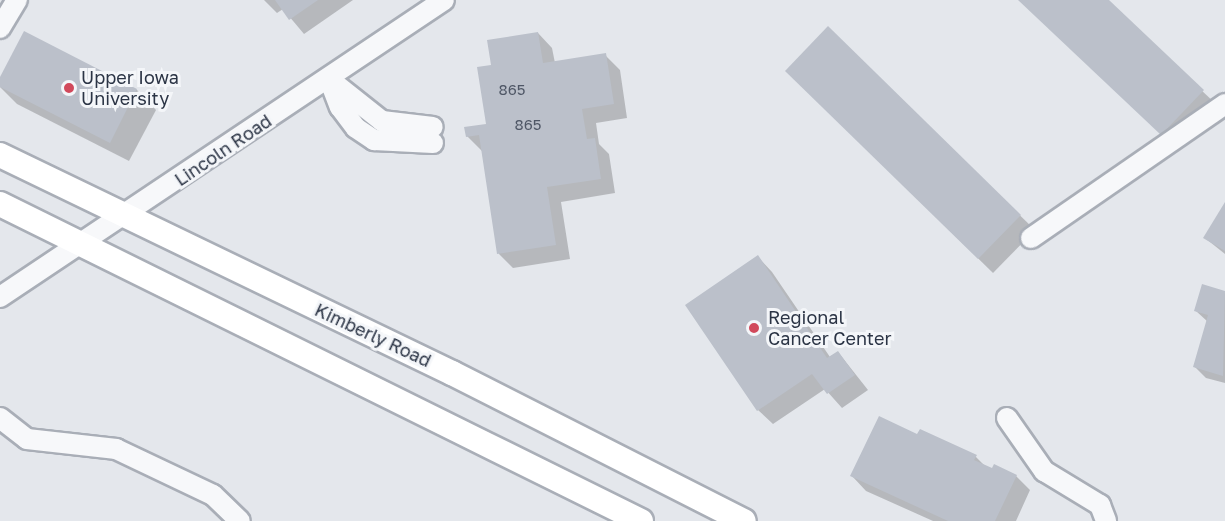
<!DOCTYPE html>
<style>
body{margin:0}
#map{position:relative;width:1225px;height:521px;overflow:hidden;background:#e4e7ec;font-family:"Golos Text",sans-serif}
div>[style]{position:absolute}
.shadow>*{inset:0;background:#0003}
.building>*{inset:0;background:#bbc0ca}
.roads{filter:drop-shadow(2px 0 #a9aeb7) drop-shadow(-2px 0 #a9aeb7) drop-shadow(0 2px #a9aeb7) drop-shadow(0 -2px #a9aeb7)}
.minor>*{height:20px;margin:-10px;padding:0 10px;transform-origin:10px;border-radius:10px;background:#f7f8fa}
.major>*{height:24px;margin:-12px;padding:0 12px;transform-origin:12px;border-radius:12px;background:#fff}
.dots>*{width:16px;height:16px;translate:-50% -50%;box-sizing:border-box;border:3px solid #f4f6f9;border-radius:50%}
span{translate:-50% -50%;white-space:nowrap;text-align:center;line-height:1.15;-webkit-text-stroke:6px #f4f6f9;paint-order:stroke}
.number-label{font-size:15px;color:#4f5766}
.number-label span{-webkit-text-stroke-width:0}
.poi-label{font-size:18px;color:#2b3445}
.left{translate:0 -50%;text-align:left}
.street-label{font-size:18px;color:#2b3445}
</style>
<div id="map">
<div class="shadow">
<i style="clip-path:polygon(264px 0,353px 0,304px 34px,283px 9px,277px 13px)"></i>
<i style="clip-path:polygon(1020px 0,1106px 0,1217px 105px,1176px 148px)"></i>
<i style="clip-path:polygon(828px 28px,1035px 230px,993px 273px,787px 71px)"></i>
<i style="clip-path:polygon(24px 33px,137px 90px,156px 110px,129px 161px,17px 104px,0 87px)"></i>
<i style="clip-path:polygon(538px 33px,552px 48px,555px 63px,605px 55px,620px 70px,627px 118px,596px 123px,599px 144px,609px 154px,615px 193px,561px 202px,570px 259px,513px 268px,499px 254px,482px 151px,467px 136px,488px 125px,493px 66px)"></i>
<i style="clip-path:polygon(1225px 205px,1225px 254px,1205px 238px)"></i>
<i style="clip-path:polygon(758px 257px,772px 272px,830px 357px,838px 352px,868px 390px,842px 408px,825px 389px,773px 424px,758px 410px,687px 305px)"></i>
<i style="clip-path:polygon(1203px 286px,1225px 293px,1225px 383px,1206px 378px,1194px 366px,1208px 322px,1196px 311px)"></i>
<i style="clip-path:polygon(918px 436px,976px 457px,986px 467px,1016px 476px,1030px 490px,1016px 521px,933px 521px,866px 491px,852px 476px)"></i>
</div>
<div class="building">
<i style="clip-path:polygon(275px 0,318px 0,289px 20px)"></i>
<i style="clip-path:polygon(1018px 0,1109px 0,1204px 90px,1161px 135px)"></i>
<i style="clip-path:polygon(828px 26px,1021px 215px,978px 259px,785px 71px)"></i>
<i style="clip-path:polygon(24px 31px,137px 89px,110px 143px,0 87px,0 77px)"></i>
<i style="clip-path:polygon(538px 32px,543px 63px,606px 53px,614px 104px,582px 109px,587px 139px,595px 138px,601px 179px,547px 187px,556px 245px,497px 254px,479px 135px,466px 137px,464px 127px,486px 124px,477px 67px,491px 65px,487px 40px)"></i>
<i style="clip-path:polygon(1225px 202px,1225px 251px,1203px 238px)"></i>
<i style="clip-path:polygon(758px 255px,827px 358px,838px 351px,855px 375px,827px 394px,812px 374px,757px 411px,685px 305px)"></i>
<i style="clip-path:polygon(1202px 284px,1225px 291px,1223px 376px,1193px 367px,1208px 315px,1194px 311px)"></i>
<i style="clip-path:polygon(879px 416px,917px 434px,920px 429px,977px 455px,974px 460px,992px 468px,994px 464px,1017px 475px,995px 521px,948px 521px,850px 476px)"></i>
</div>
<div class="roads">
<div class="minor">
<i style="left:0;top:28px;width:33px;rotate:-59deg"></i>
<i style="left:329px;top:79px;width:30px;rotate:69deg"></i>
<i style="left:340px;top:107px;width:26px;rotate:53deg"></i>
<i style="left:356px;top:128px;width:22px;rotate:34deg"></i>
<i style="left:374px;top:140px;width:59px;rotate:2.9deg"></i>
<i style="left:329px;top:79px;width:68px;rotate:38.4deg"></i>
<i style="left:382px;top:121px;width:51px;rotate:6.7deg"></i>
<i style="left:1031px;top:238px;width:236px;rotate:-34.6deg"></i>
<i style="left:0;top:297px;width:534px;rotate:-33.78deg"></i>
<i style="left:0;top:418px;width:34px;rotate:38deg"></i>
<i style="left:27px;top:439px;width:90px;rotate:6.4deg"></i>
<i style="left:116px;top:449px;width:107px;rotate:25.4deg"></i>
<i style="left:213px;top:495px;width:37px;rotate:44deg"></i>
<i style="left:1007px;top:418px;width:65px;rotate:55.1deg"></i>
<i style="left:1044px;top:471px;width:66px;rotate:31.3deg"></i>
<i style="left:1100px;top:505px;width:17px;rotate:69deg"></i>
</div>
<div class="major">
<i style="left:0;top:155px;width:502px;rotate:25.75deg"></i>
<i style="left:452px;top:373px;width:327px;rotate:26.9deg"></i>
<i style="left:0;top:204px;width:715px;rotate:26.31deg"></i>
</div>
</div>
<div class="dots">
<i style="left:69px;top:88px;background:#d1495b"></i>
<i style="left:754px;top:328px;background:#d1495b"></i>
</div>
<div class="number-label">
<span style="left:512px;top:90px">865</span>
<span style="left:528px;top:125px">865</span>
</div>
<div class="poi-label">
<span class="left" style="left:81px;top:88px">Upper Iowa<br>University</span>
<span class="left" style="left:768px;top:328px">Regional<br>Cancer Center</span>
</div>
<div class="street-label">
<span style="left:223px;top:150px;rotate:-34deg">Lincoln Road</span>
<span style="left:373px;top:335px;rotate:25deg">Kimberly Road</span>
</div>
</div>
